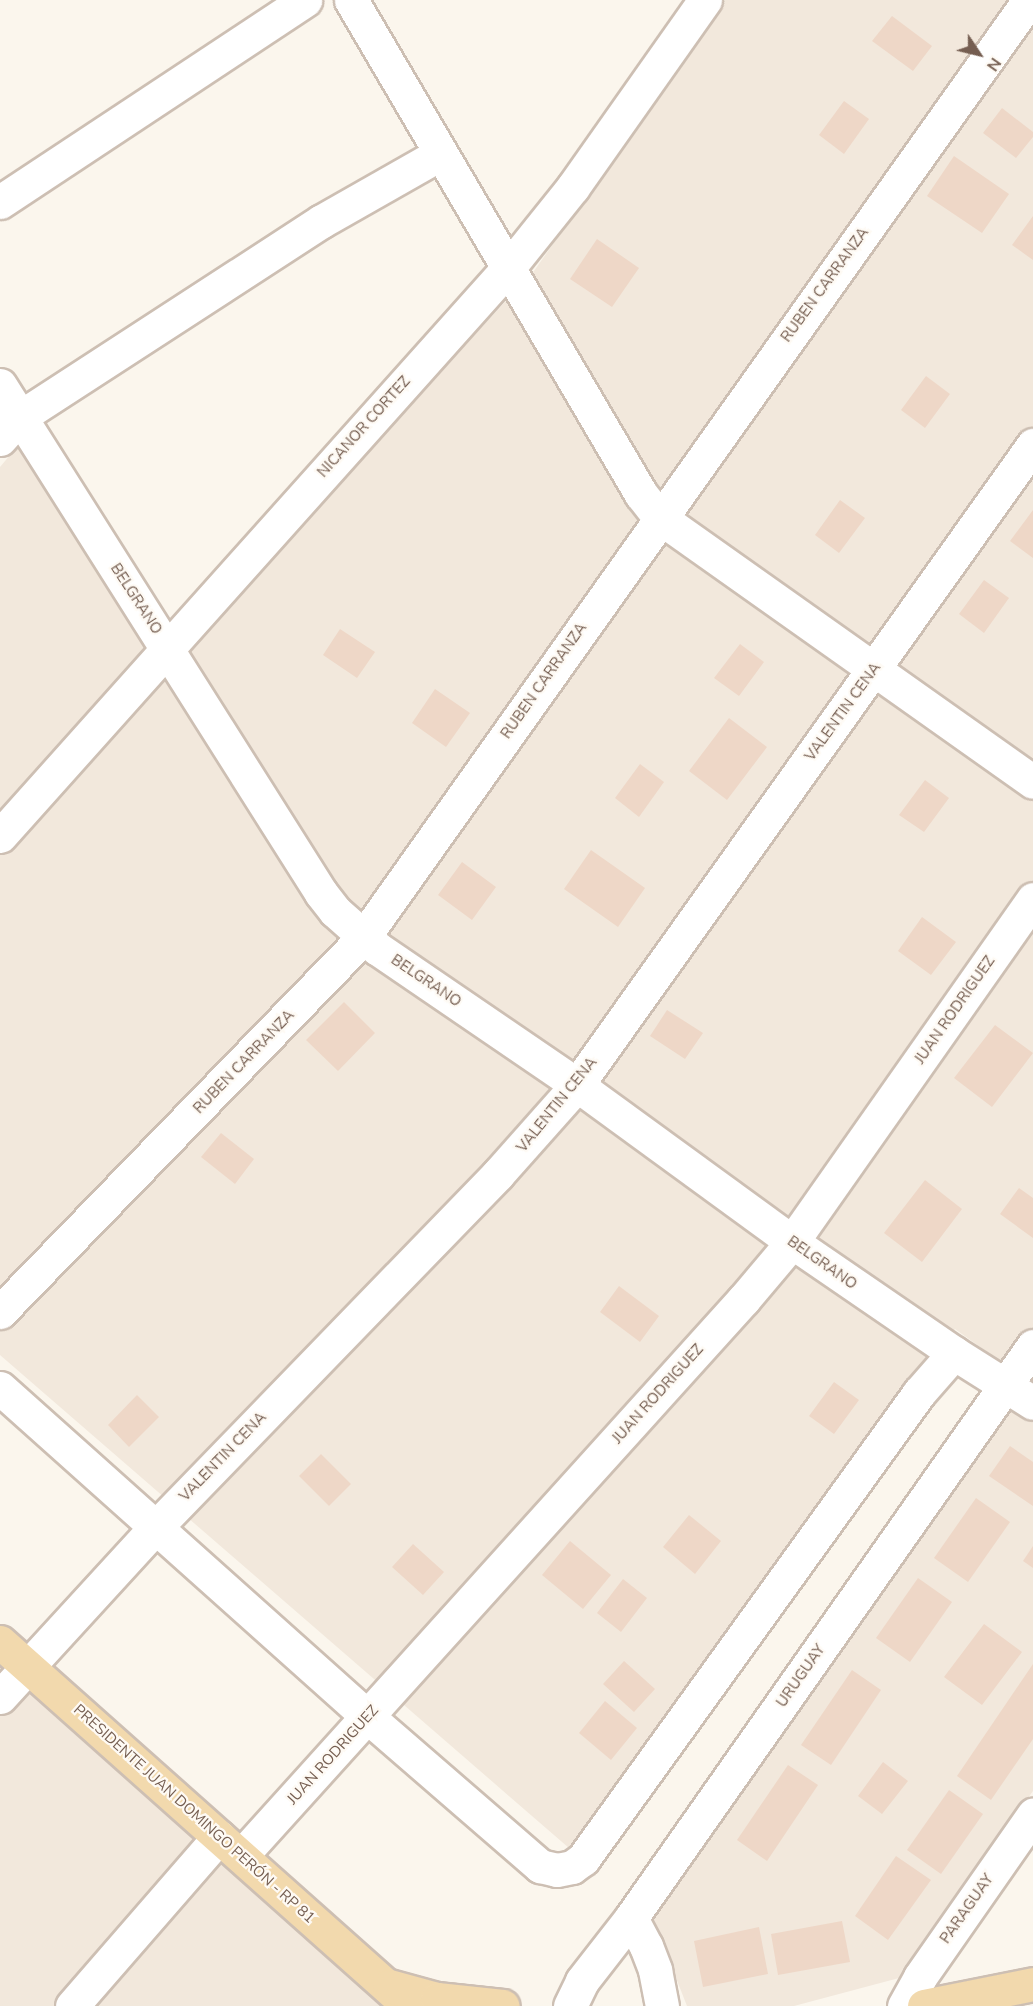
<!DOCTYPE html>
<meta charset="utf-8">
<style>
body{margin:0}
#map{position:relative;width:1033px;height:2006px;overflow:hidden;background:#fbf6ed;font-family:"Nunito Sans",sans-serif}
div>[style]{position:absolute}
.residential>*{inset:0;background:#f2e8dc}
.building>*{inset:0;background:#eed7c7}
.roads{filter:drop-shadow(2px 0 #cdbfb3) drop-shadow(-2px 0 #cdbfb3) drop-shadow(0 2px #cdbfb3) drop-shadow(0 -2px #cdbfb3)}
.minor>*{height:33px;margin:-16.5px;padding:0 16.5px;transform-origin:16.5px;border-radius:16.5px;background:#fff}
.major>*{height:33px;margin:-16.5px;padding:0 16.5px;transform-origin:16.5px;border-radius:16.5px;background:#f2d9ad}
span{translate:-50% -50%;white-space:nowrap;text-align:center;line-height:1.15;-webkit-text-stroke:4.5px #fefaf4;paint-order:stroke}
.street-label{font-size:15px;color:#755e51}
.north{position:absolute;left:949px;top:24px;width:60px;height:60px;-webkit-text-stroke:4px #fefaf4;paint-order:stroke;rotate:125deg;font-size:16px;font-weight:700;line-height:24px;text-align:center;color:#755e51}
.north::after{content:'';display:block;margin:auto;width:21px;height:27px;background:#755e51;clip-path:polygon(50% 0,100% 100%,50% 72%,0 100%)}
</style>
<div id="map">
<div class="residential">
<i style="clip-path:polygon(725px 0,1033px 0,1033px 1791px,899px 1978px,794px 2006px,687px 2006px,650px 1912px,1025px 1379px,955px 1329px,569px 1848px,0 1355px,0 467px,21px 442px,162px 670px,534px 271px)"></i>
<i style="clip-path:polygon(0 1668px,382px 2006px,0 2006px)"></i>
</div>
<div class="building">
<i style="clip-path:polygon(892px 16px,932px 46px,913px 71px,872px 41px)"></i>
<i style="clip-path:polygon(844px 101px,869px 119px,844px 154px,819px 135px)"></i>
<i style="clip-path:polygon(1002px 108px,1033px 132px,1033px 137px,1016px 158px,983px 133px)"></i>
<i style="clip-path:polygon(954px 156px,1009px 194px,982px 233px,927px 196px)"></i>
<i style="clip-path:polygon(1033px 216px,1033px 260px,1012px 245px)"></i>
<i style="clip-path:polygon(597px 239px,639px 268px,612px 307px,570px 279px)"></i>
<i style="clip-path:polygon(926px 376px,950px 394px,925px 428px,901px 410px)"></i>
<i style="clip-path:polygon(840px 500px,865px 518px,839px 553px,815px 535px)"></i>
<i style="clip-path:polygon(1033px 510px,1033px 558px,1010px 541px)"></i>
<i style="clip-path:polygon(984px 580px,1009px 598px,984px 633px,959px 614px)"></i>
<i style="clip-path:polygon(340px 629px,375px 652px,357px 678px,323px 655px)"></i>
<i style="clip-path:polygon(740px 644px,764px 662px,739px 696px,714px 678px)"></i>
<i style="clip-path:polygon(435px 689px,470px 713px,446px 747px,412px 723px)"></i>
<i style="clip-path:polygon(729px 718px,767px 747px,727px 800px,689px 771px)"></i>
<i style="clip-path:polygon(640px 764px,664px 782px,639px 817px,615px 798px)"></i>
<i style="clip-path:polygon(925px 780px,949px 798px,924px 832px,899px 815px)"></i>
<i style="clip-path:polygon(591px 850px,645px 888px,618px 927px,564px 889px)"></i>
<i style="clip-path:polygon(462px 862px,496px 887px,472px 920px,438px 895px)"></i>
<i style="clip-path:polygon(922px 917px,956px 942px,931px 975px,898px 951px)"></i>
<i style="clip-path:polygon(344px 1002px,375px 1033px,338px 1071px,306px 1040px)"></i>
<i style="clip-path:polygon(667px 1010px,703px 1033px,685px 1059px,650px 1036px)"></i>
<i style="clip-path:polygon(995px 1025px,1033px 1053px,992px 1107px,954px 1078px)"></i>
<i style="clip-path:polygon(221px 1133px,254px 1159px,235px 1184px,201px 1157px)"></i>
<i style="clip-path:polygon(925px 1180px,962px 1209px,922px 1262px,884px 1233px)"></i>
<i style="clip-path:polygon(1019px 1188px,1033px 1198px,1033px 1238px,1000px 1214px)"></i>
<i style="clip-path:polygon(619px 1286px,659px 1316px,640px 1342px,600px 1312px)"></i>
<i style="clip-path:polygon(834px 1382px,859px 1400px,834px 1434px,809px 1416px)"></i>
<i style="clip-path:polygon(137px 1395px,159px 1417px,129px 1447px,108px 1425px)"></i>
<i style="clip-path:polygon(1010px 1446px,1033px 1462px,1033px 1506px,989px 1476px)"></i>
<i style="clip-path:polygon(321px 1454px,351px 1484px,329px 1506px,299px 1476px)"></i>
<i style="clip-path:polygon(976px 1498px,1010px 1522px,968px 1582px,934px 1558px)"></i>
<i style="clip-path:polygon(689px 1515px,721px 1541px,695px 1574px,663px 1547px)"></i>
<i style="clip-path:polygon(570px 1541px,611px 1575px,583px 1609px,542px 1575px)"></i>
<i style="clip-path:polygon(413px 1544px,444px 1572px,423px 1595px,392px 1567px)"></i>
<i style="clip-path:polygon(1033px 1546px,1033px 1568px,1023px 1561px)"></i>
<i style="clip-path:polygon(918px 1578px,952px 1602px,910px 1662px,876px 1638px)"></i>
<i style="clip-path:polygon(623px 1579px,647px 1598px,621px 1632px,597px 1613px)"></i>
<i style="clip-path:polygon(984px 1624px,1022px 1652px,982px 1705px,944px 1677px)"></i>
<i style="clip-path:polygon(624px 1661px,655px 1689px,634px 1712px,603px 1684px)"></i>
<i style="clip-path:polygon(1033px 1664px,1033px 1739px,991px 1800px,957px 1776px)"></i>
<i style="clip-path:polygon(852px 1670px,881px 1690px,831px 1765px,801px 1745px)"></i>
<i style="clip-path:polygon(605px 1701px,637px 1728px,611px 1760px,579px 1733px)"></i>
<i style="clip-path:polygon(883px 1762px,908px 1781px,882px 1814px,858px 1796px)"></i>
<i style="clip-path:polygon(788px 1765px,818px 1785px,767px 1861px,737px 1840px)"></i>
<i style="clip-path:polygon(949px 1790px,983px 1814px,941px 1874px,907px 1850px)"></i>
<i style="clip-path:polygon(896px 1856px,931px 1880px,888px 1940px,855px 1916px)"></i>
<i style="clip-path:polygon(842px 1921px,850px 1962px,778px 1975px,771px 1934px)"></i>
<i style="clip-path:polygon(759px 1927px,768px 1974px,703px 1987px,694px 1941px)"></i>
</div>
<div class="roads">
<div class="minor">
<i style="left:351px;top:0;width:573px;rotate:59.59deg"></i>
<i style="left:641px;top:494px;width:29px;rotate:52deg"></i>
<i style="left:659px;top:517px;width:458px;rotate:35.3deg"></i>
<i style="left:0;top:202px;width:366px;rotate:-33.5deg"></i>
<i style="left:0;top:385px;width:601px;rotate:57.71deg"></i>
<i style="left:321px;top:893px;width:23px;rotate:52deg"></i>
<i style="left:335px;top:911px;width:57px;rotate:41.5deg"></i>
<i style="left:378px;top:949px;width:241px;rotate:34.3deg"></i>
<i style="left:577px;top:1085px;width:266px;rotate:36.1deg"></i>
<i style="left:792px;top:1242px;width:196px;rotate:34.4deg"></i>
<i style="left:954px;top:1353px;width:93px;rotate:32.3deg"></i>
<i style="left:0;top:439px;width:30px;rotate:-48deg"></i>
<i style="left:20px;top:417px;width:360px;rotate:-33deg"></i>
<i style="left:322px;top:221px;width:136px;rotate:-29.6deg"></i>
<i style="left:0;top:836px;width:763px;rotate:-48.19deg"></i>
<i style="left:509px;top:267px;width:102px;rotate:-51.3deg"></i>
<i style="left:573px;top:187px;width:229px;rotate:-54.8deg"></i>
<i style="left:0;top:1312px;width:521px;rotate:-45.86deg"></i>
<i style="left:363px;top:938px;width:1150px;rotate:-54.62deg"></i>
<i style="left:0;top:1388px;width:494px;rotate:41.8deg"></i>
<i style="left:368px;top:1717px;width:228px;rotate:40.9deg"></i>
<i style="left:540px;top:1866px;width:17px;rotate:13deg"></i>
<i style="left:557px;top:1870px;width:15px;rotate:-11deg"></i>
<i style="left:572px;top:1867px;width:14px;rotate:-36deg"></i>
<i style="left:583px;top:1859px;width:575px;rotate:-54.21deg"></i>
<i style="left:919px;top:1393px;width:53px;rotate:-48.8deg"></i>
<i style="left:0;top:1697px;width:231px;rotate:-47.5deg"></i>
<i style="left:156px;top:1527px;width:492px;rotate:-45.9deg"></i>
<i style="left:498px;top:1174px;width:119px;rotate:-48.4deg"></i>
<i style="left:577px;top:1085px;width:786px;rotate:-54.53deg"></i>
<i style="left:241px;top:1856px;width:751px;rotate:-47.92deg"></i>
<i style="left:744px;top:1299px;width:75px;rotate:-49.9deg"></i>
<i style="left:792px;top:1242px;width:419px;rotate:-54.9deg"></i>
<i style="left:631px;top:1918px;width:32px;rotate:62deg"></i>
<i style="left:646px;top:1946px;width:26px;rotate:69deg"></i>
<i style="left:655px;top:1970px;width:37px;rotate:79deg"></i>
<i style="left:72px;top:2006px;width:224px;rotate:-49deg"></i>
<i style="left:570px;top:2006px;width:28px;rotate:-64deg"></i>
<i style="left:582px;top:1981px;width:80px;rotate:-52.1deg"></i>
<i style="left:631px;top:1918px;width:699px;rotate:-54.9deg"></i>
<i style="left:904px;top:2006px;width:33px;rotate:-61deg"></i>
<i style="left:920px;top:1977px;width:198px;rotate:-55.1deg"></i>
</div>
<div class="major">
<i style="left:0;top:1642px;width:548px;rotate:41.67deg"></i>
<i style="left:389px;top:1986px;width:50px;rotate:15.2deg"></i>
<i style="left:437px;top:1999px;width:66px;rotate:6.1deg"></i>
<i style="left:924px;top:2006px;width:111px;rotate:-11.4deg"></i>
</div>
</div>
<div class="street-label">
<span style="left:825px;top:285px;rotate:-54deg">RUBEN CARRANZA</span>
<span style="left:364px;top:427px;rotate:-48deg">NICANOR CORTEZ</span>
<span style="left:136px;top:599px;rotate:57deg">BELGRANO</span>
<span style="left:544px;top:681px;rotate:-55deg">RUBEN CARRANZA</span>
<span style="left:843px;top:712px;rotate:-54deg">VALENTIN CENA</span>
<span style="left:426px;top:981px;rotate:34deg">BELGRANO</span>
<span style="left:955px;top:1010px;rotate:-55deg">JUAN RODRIGUEZ</span>
<span style="left:244px;top:1062px;rotate:-46deg">RUBEN CARRANZA</span>
<span style="left:557px;top:1105px;rotate:-51deg">VALENTIN CENA</span>
<span style="left:822px;top:1263px;rotate:35deg">BELGRANO</span>
<span style="left:658px;top:1394px;rotate:-48deg">JUAN RODRIGUEZ</span>
<span style="left:223px;top:1457px;rotate:-46deg">VALENTIN CENA</span>
<span style="left:801px;top:1676px;rotate:-55deg">URUGUAY</span>
<span style="left:333px;top:1755px;rotate:-48deg">JUAN RODRIGUEZ</span>
<span style="left:194px;top:1814px;rotate:42deg">PRESIDENTE JUAN DOMINGO PERÓN - RP 81</span>
<span style="left:967px;top:1909px;rotate:-55deg">PARAGUAY</span>
</div>
<div class="north">N</div>
</div>
